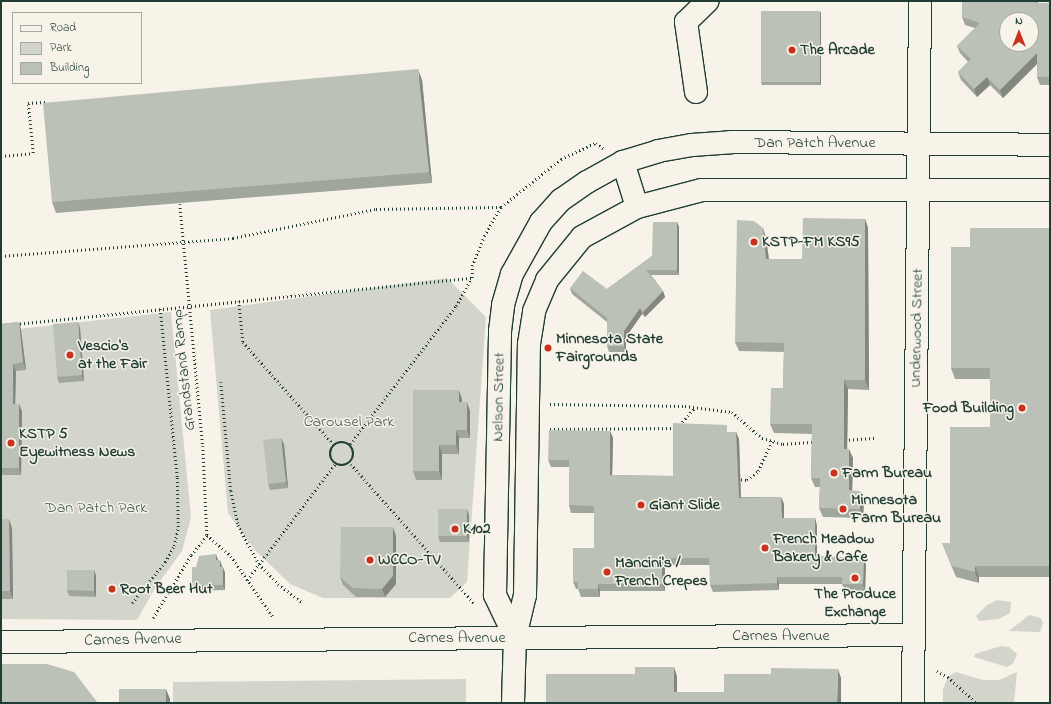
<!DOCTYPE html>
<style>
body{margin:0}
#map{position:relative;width:1051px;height:704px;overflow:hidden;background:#f7f3e8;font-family:"Indie Flower",sans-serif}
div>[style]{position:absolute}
.green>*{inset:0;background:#d3d5ca}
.path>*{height:2.5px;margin-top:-1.25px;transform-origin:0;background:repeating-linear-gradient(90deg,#1f3d34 0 1px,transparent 0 4px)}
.path>.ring{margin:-1.25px;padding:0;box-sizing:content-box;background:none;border:2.5px solid #1f3d34;border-radius:50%}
.roads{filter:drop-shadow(1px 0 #1f3d34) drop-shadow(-1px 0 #1f3d34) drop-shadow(0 1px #1f3d34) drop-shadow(0 -1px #1f3d34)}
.minor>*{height:22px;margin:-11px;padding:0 11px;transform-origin:11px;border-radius:11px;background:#f7f3e8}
.path-bridge>*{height:2.5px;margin-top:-1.25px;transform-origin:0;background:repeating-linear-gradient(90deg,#1f3d34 0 1px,transparent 0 4px)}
.wall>*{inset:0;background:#a1a69d}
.shaded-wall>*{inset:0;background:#83877f}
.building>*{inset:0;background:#bbc1b6}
.dots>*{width:11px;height:11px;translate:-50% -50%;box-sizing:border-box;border:2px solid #f7f3e8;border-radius:50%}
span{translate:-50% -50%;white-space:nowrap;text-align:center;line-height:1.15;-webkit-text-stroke:3px #f7f3e8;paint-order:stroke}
.poi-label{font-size:16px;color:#1f3d34;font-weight:700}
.left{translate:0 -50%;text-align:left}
.right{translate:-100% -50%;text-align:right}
.street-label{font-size:16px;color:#1f3d34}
.park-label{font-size:16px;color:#435b52}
.frame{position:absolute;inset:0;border:2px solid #1f3d34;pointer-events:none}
.legend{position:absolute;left:12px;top:12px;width:130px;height:72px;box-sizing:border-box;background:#f7f3e8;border:1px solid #a1aaa0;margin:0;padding:5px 7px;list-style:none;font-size:12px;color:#1f3d34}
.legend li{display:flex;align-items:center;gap:8px;height:20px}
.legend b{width:20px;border:1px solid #a1aaa0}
.north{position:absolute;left:999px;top:12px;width:40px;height:40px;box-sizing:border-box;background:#f7f3e8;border:1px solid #a1aaa0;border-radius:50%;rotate:0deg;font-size:11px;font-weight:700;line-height:16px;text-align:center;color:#1f3d34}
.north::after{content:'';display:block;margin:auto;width:14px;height:18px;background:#c8321e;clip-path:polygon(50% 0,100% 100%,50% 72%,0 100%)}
</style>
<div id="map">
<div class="green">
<i style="clip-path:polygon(447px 278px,486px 317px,467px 582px,450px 598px,323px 598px,290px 584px,255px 550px,228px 513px,210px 310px)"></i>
<i style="clip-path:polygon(171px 312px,191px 517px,182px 551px,155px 588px,137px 620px,1px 619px,1px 331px)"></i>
<i style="clip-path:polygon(997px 600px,1011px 602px,1010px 613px,999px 619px,979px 621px,976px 616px,987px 605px)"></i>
<i style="clip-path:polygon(1029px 615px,1041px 618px,1043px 623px,1040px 632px,1009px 631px)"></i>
<i style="clip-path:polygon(1001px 646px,1009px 647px,1017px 654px,1013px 664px,1007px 667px,974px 657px,975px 654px)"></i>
<i style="clip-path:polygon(956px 672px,983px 680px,999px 680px,1017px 672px,1014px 703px,943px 703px,943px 689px,948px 677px)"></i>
<i style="clip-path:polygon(466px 679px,466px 703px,173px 703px,173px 682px)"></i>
</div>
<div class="path">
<i style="left:1px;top:156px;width:32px;rotate:-5deg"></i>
<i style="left:33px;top:153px;width:50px;rotate:-95.7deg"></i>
<i style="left:28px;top:103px;width:17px;rotate:-3deg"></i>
<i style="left:1px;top:256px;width:233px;rotate:-4.4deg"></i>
<i style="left:233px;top:238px;width:146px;rotate:-11.5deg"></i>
<i style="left:376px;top:209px;width:125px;rotate:-0.9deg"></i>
<i style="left:239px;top:301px;width:41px;rotate:84.4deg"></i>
<i style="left:243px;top:342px;width:137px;rotate:48.5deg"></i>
<i style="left:16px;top:324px;width:458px;rotate:-5.8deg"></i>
<i style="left:472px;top:278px;width:12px;rotate:-90deg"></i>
<i style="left:472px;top:266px;width:32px;rotate:-68deg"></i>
<i style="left:484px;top:236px;width:34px;rotate:-60deg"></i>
<i style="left:501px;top:207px;width:77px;rotate:-38.7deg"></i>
<i style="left:561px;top:159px;width:38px;rotate:-25deg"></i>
<i style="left:596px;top:143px;width:9px;rotate:36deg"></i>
<i style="left:221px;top:382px;width:109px;rotate:84.8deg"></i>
<i style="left:231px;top:491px;width:35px;rotate:78deg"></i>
<i style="left:238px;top:525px;width:44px;rotate:61.7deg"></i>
<i style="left:259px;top:564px;width:28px;rotate:46deg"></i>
<i style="left:278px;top:584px;width:31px;rotate:37deg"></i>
<i style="left:550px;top:404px;width:135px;rotate:0.8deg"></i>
<i style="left:685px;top:406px;width:47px;rotate:7.3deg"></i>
<i style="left:732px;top:412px;width:40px;rotate:41deg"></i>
<i style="left:762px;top:438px;width:22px;rotate:16deg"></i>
<i style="left:783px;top:444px;width:31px;rotate:-4deg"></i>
<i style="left:550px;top:429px;width:127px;rotate:-0.5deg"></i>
<i style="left:677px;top:428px;width:28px;rotate:-49deg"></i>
<i style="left:845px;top:440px;width:31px;rotate:-4deg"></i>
<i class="ring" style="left:330px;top:442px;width:21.5px;height:21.5px"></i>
<i style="left:350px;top:444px;width:174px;rotate:-52.5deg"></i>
<i style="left:456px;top:306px;width:31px;rotate:-61deg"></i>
<i style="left:351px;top:464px;width:186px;rotate:48.5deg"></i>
<i style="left:737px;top:479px;width:10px;rotate:6deg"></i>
<i style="left:747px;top:480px;width:14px;rotate:-39deg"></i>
<i style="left:758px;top:471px;width:33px;rotate:-65deg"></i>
<i style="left:247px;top:580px;width:146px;rotate:-52.8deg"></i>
<i style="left:132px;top:603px;width:53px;rotate:-51.2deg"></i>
<i style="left:165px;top:562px;width:18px;rotate:-61deg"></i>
<i style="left:174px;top:546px;width:19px;rotate:-78deg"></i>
<i style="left:178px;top:527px;width:50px;rotate:-91.1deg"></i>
<i style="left:177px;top:477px;width:169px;rotate:-95.8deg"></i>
<i style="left:153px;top:618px;width:74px;rotate:-58.9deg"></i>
<i style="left:191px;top:555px;width:26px;rotate:-51deg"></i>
<i style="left:207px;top:535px;width:32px;rotate:41deg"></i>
<i style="left:231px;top:556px;width:75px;rotate:55.3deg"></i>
<i style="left:937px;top:671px;width:13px;rotate:29deg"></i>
<i style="left:948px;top:677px;width:39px;rotate:42deg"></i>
</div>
<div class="roads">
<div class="minor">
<i style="left:696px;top:92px;width:71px;rotate:-98.1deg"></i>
<i style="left:686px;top:22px;width:30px;rotate:-44deg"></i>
<i style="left:623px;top:162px;width:47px;rotate:72.7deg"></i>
<i style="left:515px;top:637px;width:47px;rotate:-115.5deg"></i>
<i style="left:495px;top:595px;width:264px;rotate:-88.9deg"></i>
<i style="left:500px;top:331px;width:26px;rotate:-83deg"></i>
<i style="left:503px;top:305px;width:32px;rotate:-74deg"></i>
<i style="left:512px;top:274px;width:60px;rotate:-60.9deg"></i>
<i style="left:541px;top:222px;width:30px;rotate:-48deg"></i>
<i style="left:561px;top:200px;width:32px;rotate:-35deg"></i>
<i style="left:587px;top:182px;width:41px;rotate:-29.1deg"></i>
<i style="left:623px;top:162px;width:37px;rotate:-17deg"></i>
<i style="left:658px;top:151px;width:35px;rotate:-10deg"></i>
<i style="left:692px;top:145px;width:39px;rotate:-4deg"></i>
<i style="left:731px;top:142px;width:319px;rotate:0.5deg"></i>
<i style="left:1px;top:642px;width:912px;rotate:-0.44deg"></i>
<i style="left:513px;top:703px;width:66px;rotate:-88.3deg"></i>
<i style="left:515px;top:637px;width:43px;rotate:-76.6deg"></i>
<i style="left:525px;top:595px;width:251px;rotate:-89.1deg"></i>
<i style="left:529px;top:344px;width:33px;rotate:-81deg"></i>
<i style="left:534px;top:311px;width:34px;rotate:-67deg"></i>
<i style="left:547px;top:280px;width:55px;rotate:-50.9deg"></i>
<i style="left:582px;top:237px;width:63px;rotate:-28.6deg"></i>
<i style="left:637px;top:207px;width:67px;rotate:-14.7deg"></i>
<i style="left:702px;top:190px;width:348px"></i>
<i style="left:913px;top:703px;width:702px;rotate:-89.43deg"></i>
</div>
</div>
<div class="path-bridge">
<i style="left:180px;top:204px;width:243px;rotate:84.6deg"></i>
<i style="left:203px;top:446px;width:89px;rotate:87.4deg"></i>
</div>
<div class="wall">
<i style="clip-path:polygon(962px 1px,1038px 1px,1038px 3px,1050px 3px,1050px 85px,1040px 85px,1037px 77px,1037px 64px,1003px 98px,990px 85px,977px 97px,961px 80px,958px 72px,968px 62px,960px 53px,957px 46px,975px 28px,965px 25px,962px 17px)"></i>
<i style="clip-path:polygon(820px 11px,821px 14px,821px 85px,762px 85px,761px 82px)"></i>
<i style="clip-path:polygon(422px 80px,432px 183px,56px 213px,52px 202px)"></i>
<i style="clip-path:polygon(865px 219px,868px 228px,869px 390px,848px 389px,847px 449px,853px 458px,852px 491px,864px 500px,863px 518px,823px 517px,819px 508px,820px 487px,815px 487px,811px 478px,812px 434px,774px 433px,770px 424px,783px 388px,784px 352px,739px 351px,735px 342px,763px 228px,766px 238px,769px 259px,802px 259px)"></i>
<i style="clip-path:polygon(677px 222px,679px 227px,679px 275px,651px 275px,663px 291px,665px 297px,645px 317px,642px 314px,626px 337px,626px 352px,609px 352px,607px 346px,607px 322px,572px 294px,570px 288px,607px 289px,652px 256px)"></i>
<i style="clip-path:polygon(1050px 228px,1050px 577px,979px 577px,979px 583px,956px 577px,942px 543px,950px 543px,990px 427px,990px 379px,955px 379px,951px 368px,970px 247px)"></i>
<i style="clip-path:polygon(19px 322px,21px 330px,26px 370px,16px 371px,15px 404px,22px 411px,21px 475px,1px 475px,1px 324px)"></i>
<i style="clip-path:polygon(80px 328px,84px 381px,59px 383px,57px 377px)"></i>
<i style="clip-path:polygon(462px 399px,462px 402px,470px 411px,470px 438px,459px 438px,459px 454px,442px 454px,442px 480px,416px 480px,413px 471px)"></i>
<i style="clip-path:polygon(610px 431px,613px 438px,612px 475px,673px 476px,730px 432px,736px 432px,739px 439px,741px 497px,781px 497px,784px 504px,784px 518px,815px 518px,817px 526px,817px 556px,864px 558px,866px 565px,865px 591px,845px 591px,842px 584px,779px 584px,779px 590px,713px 592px,710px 585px,710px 565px,665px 565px,665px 591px,600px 591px,600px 597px,581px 597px,578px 589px,576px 589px,573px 582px,594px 548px,594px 513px,571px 513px,569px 505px,569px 467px,551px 467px,548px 460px)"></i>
<i style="clip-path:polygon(284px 444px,288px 488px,270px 490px,268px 484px)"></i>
<i style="clip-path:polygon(469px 515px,469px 542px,440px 542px,438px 536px)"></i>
<i style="clip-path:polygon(1px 519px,12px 528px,13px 599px,1px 599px)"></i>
<i style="clip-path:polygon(396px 536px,396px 584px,385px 597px,356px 597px,343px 585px,340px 577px)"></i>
<i style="clip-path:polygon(218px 560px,222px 566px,225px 573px,225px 590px,194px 591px,192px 585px,196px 567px)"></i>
<i style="clip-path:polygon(94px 570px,96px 576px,96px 597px,69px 596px,67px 590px)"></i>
</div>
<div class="shaded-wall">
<i style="clip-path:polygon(820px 11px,821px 14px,821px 85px,820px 82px)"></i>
<i style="clip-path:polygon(1037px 53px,1040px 61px,1003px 98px,1000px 90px)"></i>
<i style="clip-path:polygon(418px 69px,422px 80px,432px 183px,429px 172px)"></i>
<i style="clip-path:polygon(987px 77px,990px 85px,977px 97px,974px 89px)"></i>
<i style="clip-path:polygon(865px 219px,868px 228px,869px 390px,865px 380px)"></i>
<i style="clip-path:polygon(677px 222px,679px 227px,679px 275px,677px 270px)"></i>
<i style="clip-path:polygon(763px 228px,766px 238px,770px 268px,766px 259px)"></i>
<i style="clip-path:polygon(663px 291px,665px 297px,645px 317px,643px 312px)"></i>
<i style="clip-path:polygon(640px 308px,642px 314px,626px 337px,626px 352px,624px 346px,624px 331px)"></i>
<i style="clip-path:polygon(19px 322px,21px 330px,26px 370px,23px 362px)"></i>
<i style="clip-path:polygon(78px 322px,80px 328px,84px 381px,82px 375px)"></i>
<i style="clip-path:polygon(13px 364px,16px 371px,15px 411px,13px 404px)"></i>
<i style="clip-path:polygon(844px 380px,848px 389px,847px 458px,844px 449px)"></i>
<i style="clip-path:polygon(459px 390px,462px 399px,462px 411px,459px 402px)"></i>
<i style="clip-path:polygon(467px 402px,470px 411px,470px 438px,467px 430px)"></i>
<i style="clip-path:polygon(19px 404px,22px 411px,21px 475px,19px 468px)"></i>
<i style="clip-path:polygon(456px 430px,459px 438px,459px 454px,456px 445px)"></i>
<i style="clip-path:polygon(610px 431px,613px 438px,612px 482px,610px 475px)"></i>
<i style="clip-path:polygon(736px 432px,739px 439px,741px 505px,739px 498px)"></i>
<i style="clip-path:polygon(281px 438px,284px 444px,288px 488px,286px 482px)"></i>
<i style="clip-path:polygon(439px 445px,442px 454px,442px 480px,439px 471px)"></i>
<i style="clip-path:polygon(849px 449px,853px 458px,852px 500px,849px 490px)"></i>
<i style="clip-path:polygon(860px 491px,864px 500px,863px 518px,860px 509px)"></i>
<i style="clip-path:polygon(781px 497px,784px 504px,784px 526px,782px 518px)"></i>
<i style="clip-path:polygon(467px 509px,469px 515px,469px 542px,467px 536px)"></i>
<i style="clip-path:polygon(815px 518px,817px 526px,817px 563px,815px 556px)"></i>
<i style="clip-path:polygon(9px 519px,12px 528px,13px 599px,10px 591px)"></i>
<i style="clip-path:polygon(393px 527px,396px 536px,396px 584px,385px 597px,382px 589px)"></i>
<i style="clip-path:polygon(216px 554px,218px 560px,218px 566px,216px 560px)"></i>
<i style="clip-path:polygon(662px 558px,665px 565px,665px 591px,662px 584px)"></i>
<i style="clip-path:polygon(864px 558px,866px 565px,865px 591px,863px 584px)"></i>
<i style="clip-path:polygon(220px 560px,222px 566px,222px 573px,220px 567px)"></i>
<i style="clip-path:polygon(975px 566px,979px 577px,979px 583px,975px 572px)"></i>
<i style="clip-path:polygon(223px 567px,225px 573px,225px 590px,223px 585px)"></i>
<i style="clip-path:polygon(94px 570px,96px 576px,96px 597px,94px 591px)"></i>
<i style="clip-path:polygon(777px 577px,779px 584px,779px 590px,777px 583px)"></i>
<i style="clip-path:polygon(598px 584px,600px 591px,600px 597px,598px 589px)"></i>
<i style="clip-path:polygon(674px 667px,677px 676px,677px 701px,674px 692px)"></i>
<i style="clip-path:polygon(838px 669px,841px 678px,841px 703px,837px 703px)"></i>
<i style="clip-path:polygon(166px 689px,170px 699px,170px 703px,166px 703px)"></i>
</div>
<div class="building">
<i style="clip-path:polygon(evenodd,962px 1px,1035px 1px,1035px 3px,1050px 3px,1050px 77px,1037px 77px,1037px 53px,1000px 90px,987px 77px,974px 89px,958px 72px,971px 59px,957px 46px,980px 23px,962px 17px,962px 1px,1007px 20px,1031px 20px,1031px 44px,1007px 44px,1007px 20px)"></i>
<i style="clip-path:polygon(761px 11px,820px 11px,820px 82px,761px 82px)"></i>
<i style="clip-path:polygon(418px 69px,429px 172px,52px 202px,43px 103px)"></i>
<i style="clip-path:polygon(803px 218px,865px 219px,865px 380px,844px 380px,844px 449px,849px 449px,849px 490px,860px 491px,860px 509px,819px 508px,820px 478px,811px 478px,812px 424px,770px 424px,771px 388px,783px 388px,784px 343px,735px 342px,737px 220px,754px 221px,763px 228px,766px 259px,802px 259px)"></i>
<i style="clip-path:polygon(653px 222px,677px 222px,677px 270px,646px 270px,663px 291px,643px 312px,640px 308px,624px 331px,624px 346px,607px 346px,607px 318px,570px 288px,583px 271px,607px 289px,652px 256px)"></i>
<i style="clip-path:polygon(970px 228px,1050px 228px,1050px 566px,975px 566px,975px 572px,952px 566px,942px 543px,950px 543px,950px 427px,990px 427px,990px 368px,951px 368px,951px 247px,970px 247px)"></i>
<i style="clip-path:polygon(19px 322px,23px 362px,13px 364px,13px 404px,19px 404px,19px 468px,1px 468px,1px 324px)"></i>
<i style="clip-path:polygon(78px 322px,82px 375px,57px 377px,53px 324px)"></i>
<i style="clip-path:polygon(413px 390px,459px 390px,459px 402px,467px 402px,467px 430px,456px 430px,456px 445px,439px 445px,439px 471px,413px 471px)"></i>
<i style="clip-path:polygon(673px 423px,727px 425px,727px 432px,736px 432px,739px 498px,781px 497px,782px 518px,815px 518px,815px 556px,864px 558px,863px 584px,842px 584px,842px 577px,777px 577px,777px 583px,710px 585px,709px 558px,662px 558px,662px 584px,598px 584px,598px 589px,578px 589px,578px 582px,573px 582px,573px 548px,594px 548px,594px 506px,569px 505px,569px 460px,548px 460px,549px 430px,610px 431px,610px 475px,673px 476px)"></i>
<i style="clip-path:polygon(281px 438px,286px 482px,268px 484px,263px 440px)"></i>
<i style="clip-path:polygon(438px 509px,467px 509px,467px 536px,438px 536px)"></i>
<i style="clip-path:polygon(1px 519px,9px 519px,10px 591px,1px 591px)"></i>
<i style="clip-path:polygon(341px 527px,393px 527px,393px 576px,382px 589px,353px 588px,340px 577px)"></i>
<i style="clip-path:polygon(216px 554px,216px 560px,220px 560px,220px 567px,223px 567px,223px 585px,192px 585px,192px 567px,196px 567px,199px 556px)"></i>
<i style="clip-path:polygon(67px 570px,94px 570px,94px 591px,67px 590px)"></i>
<i style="clip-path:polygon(1px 664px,47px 664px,74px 672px,98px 703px,1px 703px)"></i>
<i style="clip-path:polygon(635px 667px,674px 667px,674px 692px,724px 692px,724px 674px,771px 674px,771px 668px,838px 669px,837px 703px,546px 703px,546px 674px,635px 674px)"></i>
<i style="clip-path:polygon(119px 689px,166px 689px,166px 703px,119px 703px)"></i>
</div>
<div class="dots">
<i style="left:792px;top:50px;background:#c8321e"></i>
<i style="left:754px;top:242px;background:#c8321e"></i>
<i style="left:548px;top:348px;background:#c8321e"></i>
<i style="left:70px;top:355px;background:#c8321e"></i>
<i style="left:1022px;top:408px;background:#c8321e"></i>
<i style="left:11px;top:443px;background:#c8321e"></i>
<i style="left:834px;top:473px;background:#c8321e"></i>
<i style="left:641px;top:505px;background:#c8321e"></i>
<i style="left:843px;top:509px;background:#c8321e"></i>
<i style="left:455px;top:529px;background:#c8321e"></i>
<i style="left:765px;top:548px;background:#c8321e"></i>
<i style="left:370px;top:560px;background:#c8321e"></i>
<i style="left:607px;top:572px;background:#c8321e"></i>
<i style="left:855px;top:578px;background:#c8321e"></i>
<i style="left:112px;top:589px;background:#c8321e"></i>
</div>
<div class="poi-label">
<span class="left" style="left:800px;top:50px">The Arcade</span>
<span class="left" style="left:762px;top:242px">KSTP-FM KS95</span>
<span class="left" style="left:556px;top:348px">Minnesota State<br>Fairgrounds</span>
<span class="left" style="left:78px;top:355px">Vescio's<br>at the Fair</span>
<span class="right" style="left:1014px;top:408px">Food Building</span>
<span class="left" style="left:19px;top:443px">KSTP 5<br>Eyewitness News</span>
<span class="left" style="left:842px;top:473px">Farm Bureau</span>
<span class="left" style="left:851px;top:509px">Minnesota<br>Farm Bureau</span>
<span class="left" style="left:649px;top:505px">Giant Slide</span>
<span class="left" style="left:463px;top:529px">K102</span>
<span class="left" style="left:773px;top:548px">French Meadow<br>Bakery &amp; Cafe</span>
<span class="left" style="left:378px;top:560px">WCCO-TV</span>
<span class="left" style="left:615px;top:572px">Mancini's /<br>French Crepes</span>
<span class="left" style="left:120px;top:589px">Root Beer Hut</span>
<span style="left:855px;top:603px">The Produce<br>Exchange</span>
</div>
<div class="street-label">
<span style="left:815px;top:143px">Dan Patch Avenue</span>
<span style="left:917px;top:328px;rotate:-89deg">Underwood Street</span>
<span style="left:184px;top:370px;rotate:-96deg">Grandstand Ramp</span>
<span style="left:499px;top:397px;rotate:-89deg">Nelson Street</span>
<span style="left:781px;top:636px">Carnes Avenue</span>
<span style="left:457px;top:638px">Carnes Avenue</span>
<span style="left:133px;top:640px;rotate:-1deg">Carnes Avenue</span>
</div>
<div class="park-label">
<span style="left:349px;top:422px">Carousel Park</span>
<span style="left:96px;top:508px">Dan Patch Park</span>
</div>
<div class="frame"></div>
<ul class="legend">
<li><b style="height:5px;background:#f7f3e8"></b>Road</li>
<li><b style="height:11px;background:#d3d5ca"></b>Park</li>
<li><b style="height:11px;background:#bbc1b6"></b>Building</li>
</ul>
<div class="north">N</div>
</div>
